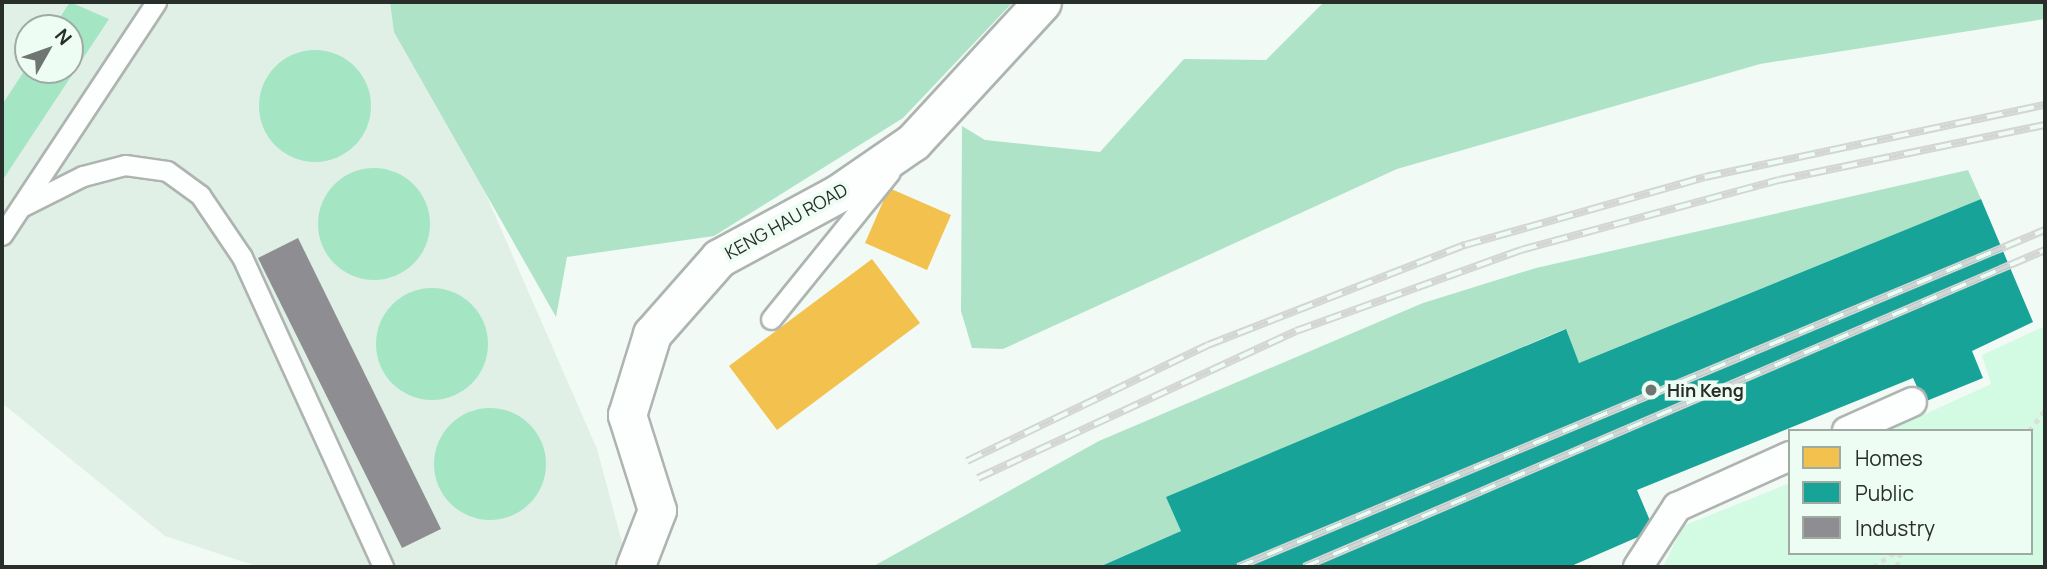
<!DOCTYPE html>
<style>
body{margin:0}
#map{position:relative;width:2047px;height:569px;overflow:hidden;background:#f2faf5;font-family:Manrope,sans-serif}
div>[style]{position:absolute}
.built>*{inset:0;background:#e0f0e6}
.green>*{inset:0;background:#d3fbe4}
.forest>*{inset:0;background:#afe3c8}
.water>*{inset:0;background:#a4e5c3}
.round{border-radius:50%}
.homes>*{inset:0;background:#f2c14e}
.public>*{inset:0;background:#17a398}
.industry>*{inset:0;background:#8d8d92}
.path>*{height:4.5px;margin-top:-2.25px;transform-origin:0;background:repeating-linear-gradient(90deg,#dddfdd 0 5px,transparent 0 10px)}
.roads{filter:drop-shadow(2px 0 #aeb4b0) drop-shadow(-2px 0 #aeb4b0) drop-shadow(0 2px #aeb4b0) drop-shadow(0 -2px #aeb4b0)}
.service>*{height:19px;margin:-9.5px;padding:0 9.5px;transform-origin:9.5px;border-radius:9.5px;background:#fdfefe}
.pedestrian>*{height:28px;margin:-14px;padding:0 14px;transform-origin:14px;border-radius:14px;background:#fdfefe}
.minor>*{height:37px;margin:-18.5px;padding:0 18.5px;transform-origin:18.5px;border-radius:18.5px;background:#fdfefe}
.rail>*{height:8px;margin-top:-4px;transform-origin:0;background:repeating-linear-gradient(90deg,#eefdf4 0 16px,#d3d6d5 0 32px);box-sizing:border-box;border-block:2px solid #d3d6d5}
.dots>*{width:19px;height:19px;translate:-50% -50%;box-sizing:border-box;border:4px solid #eefdf4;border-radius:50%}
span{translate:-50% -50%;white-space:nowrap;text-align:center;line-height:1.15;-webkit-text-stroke:7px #eefdf4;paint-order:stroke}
.street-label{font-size:18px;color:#282e2a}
.poi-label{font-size:18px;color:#282e2a;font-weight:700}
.left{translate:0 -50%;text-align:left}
.frame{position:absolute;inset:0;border:4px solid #282e2a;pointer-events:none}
.legend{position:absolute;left:1788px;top:429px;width:245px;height:126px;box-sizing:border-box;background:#eefdf4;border:2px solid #9faaa3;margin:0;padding:9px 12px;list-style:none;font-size:21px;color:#282e2a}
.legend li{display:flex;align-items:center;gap:14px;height:35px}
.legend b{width:35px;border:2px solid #9faaa3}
.north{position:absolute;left:14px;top:14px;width:70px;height:70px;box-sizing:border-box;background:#eefdf4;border:2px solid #9faaa3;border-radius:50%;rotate:50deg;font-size:19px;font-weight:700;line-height:28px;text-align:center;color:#282e2a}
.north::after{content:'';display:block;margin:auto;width:24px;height:32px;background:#6f7571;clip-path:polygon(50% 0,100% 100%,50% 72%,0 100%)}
</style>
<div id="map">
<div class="built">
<i style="clip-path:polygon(evenodd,2px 2px,402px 2px,597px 449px,626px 557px,609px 567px,259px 567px,165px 536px,2px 403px,2px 2px,28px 28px,70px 28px,70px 70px,28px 70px,28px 28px)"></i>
</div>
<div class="green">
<i style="clip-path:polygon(2045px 326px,2045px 567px,1663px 567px,1683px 526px,1790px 483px,1790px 553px,2031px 553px,2031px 431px,1888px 431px,1991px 384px,1982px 355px)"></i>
</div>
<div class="forest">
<i style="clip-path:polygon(390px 2px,1013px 2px,903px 118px,714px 236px,567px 257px,556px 317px,394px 32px)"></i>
<i style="clip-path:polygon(1324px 2px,2045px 2px,2045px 19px,1760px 64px,1397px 169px,1003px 349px,972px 348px,961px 311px,962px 126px,985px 140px,1100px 152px,1184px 59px,1266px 60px)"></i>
<i style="clip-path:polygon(1968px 170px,1981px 199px,1579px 363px,1565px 329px,1167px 497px,1181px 531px,1099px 567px,872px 567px,1099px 441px,1423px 303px,1536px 268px)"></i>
</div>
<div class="water">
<i style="clip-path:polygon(70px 2px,109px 19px,2px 181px,2px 105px,28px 65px,70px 70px,70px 28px,53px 28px)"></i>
<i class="round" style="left:259px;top:50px;width:112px;height:112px"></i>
<i class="round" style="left:318px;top:168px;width:112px;height:112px"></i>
<i class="round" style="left:376px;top:288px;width:112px;height:112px"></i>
<i class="round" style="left:434px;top:408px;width:112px;height:112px"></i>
</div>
<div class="homes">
<i style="clip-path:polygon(889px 188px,951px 215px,927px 270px,865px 243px)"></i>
<i style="clip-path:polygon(872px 259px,920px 323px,777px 430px,729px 366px)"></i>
</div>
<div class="public">
<i style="clip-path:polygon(1981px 199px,2033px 322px,1972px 351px,1983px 378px,1924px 402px,1913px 378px,1637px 490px,1654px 530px,1569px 567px,1099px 567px,1181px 531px,1166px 497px,1566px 329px,1579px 363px)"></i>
</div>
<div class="industry">
<i style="clip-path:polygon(298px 238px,441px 529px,402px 548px,258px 258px)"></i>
</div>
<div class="path">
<i style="left:2029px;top:431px;width:26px;rotate:-53deg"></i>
<i style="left:1873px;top:567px;width:25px;rotate:-34deg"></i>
<i style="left:1897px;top:567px;width:14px;rotate:-78deg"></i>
</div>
<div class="roads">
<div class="service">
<i style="left:21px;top:207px;width:69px;rotate:-26.6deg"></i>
<i style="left:83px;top:176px;width:43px;rotate:-14.7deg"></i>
<i style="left:125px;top:165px;width:42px;rotate:8.1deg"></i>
<i style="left:167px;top:171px;width:41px;rotate:36deg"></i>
<i style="left:200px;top:195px;width:75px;rotate:55.9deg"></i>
<i style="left:242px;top:257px;width:341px;rotate:65.5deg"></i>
<i style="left:2px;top:235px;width:279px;rotate:-56.5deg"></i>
<i style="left:771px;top:319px;width:189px;rotate:-51deg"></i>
</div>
<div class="pedestrian">
<i style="left:1847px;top:431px;width:71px;rotate:-24deg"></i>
<i style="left:1638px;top:567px;width:72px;rotate:-57deg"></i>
<i style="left:1677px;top:507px;width:124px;rotate:-24.3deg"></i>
</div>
<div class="minor">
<i style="left:635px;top:567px;width:61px;rotate:-68.9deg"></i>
<i style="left:657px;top:510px;width:100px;rotate:-107.5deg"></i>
<i style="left:627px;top:415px;width:85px;rotate:-72.8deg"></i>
<i style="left:652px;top:334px;width:101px;rotate:-48.6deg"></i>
<i style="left:719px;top:258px;width:136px;rotate:-28.4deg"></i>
<i style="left:839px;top:193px;width:90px;rotate:-34.6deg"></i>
<i style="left:913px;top:142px;width:190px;rotate:-47.3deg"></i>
</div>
</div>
<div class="rail">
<i style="left:967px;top:461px;width:267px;rotate:-25.7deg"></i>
<i style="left:1208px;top:345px;width:276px;rotate:-21.3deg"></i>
<i style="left:1465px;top:245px;width:249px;rotate:-15.8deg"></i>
<i style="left:1705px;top:177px;width:348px;rotate:-12deg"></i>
<i style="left:978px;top:478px;width:350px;rotate:-24.8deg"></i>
<i style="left:1296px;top:331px;width:239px;rotate:-19.8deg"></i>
<i style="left:1521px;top:250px;width:267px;rotate:-15.2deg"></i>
<i style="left:1779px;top:180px;width:272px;rotate:-11.7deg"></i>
<i style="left:1238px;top:567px;width:875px;rotate:-22.67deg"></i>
<i style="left:1304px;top:567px;width:806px;rotate:-23.16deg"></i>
</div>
<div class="dots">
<i style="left:1651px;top:390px;background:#6f7571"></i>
</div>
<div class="street-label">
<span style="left:786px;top:221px;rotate:-29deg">KENG HAU ROAD</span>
</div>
<div class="poi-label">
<span class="left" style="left:1667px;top:390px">Hin Keng</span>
</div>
<div class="frame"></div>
<ul class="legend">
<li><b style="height:19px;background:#f2c14e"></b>Homes</li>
<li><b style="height:19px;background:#17a398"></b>Public</li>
<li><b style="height:19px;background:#8d8d92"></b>Industry</li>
</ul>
<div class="north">N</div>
</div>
